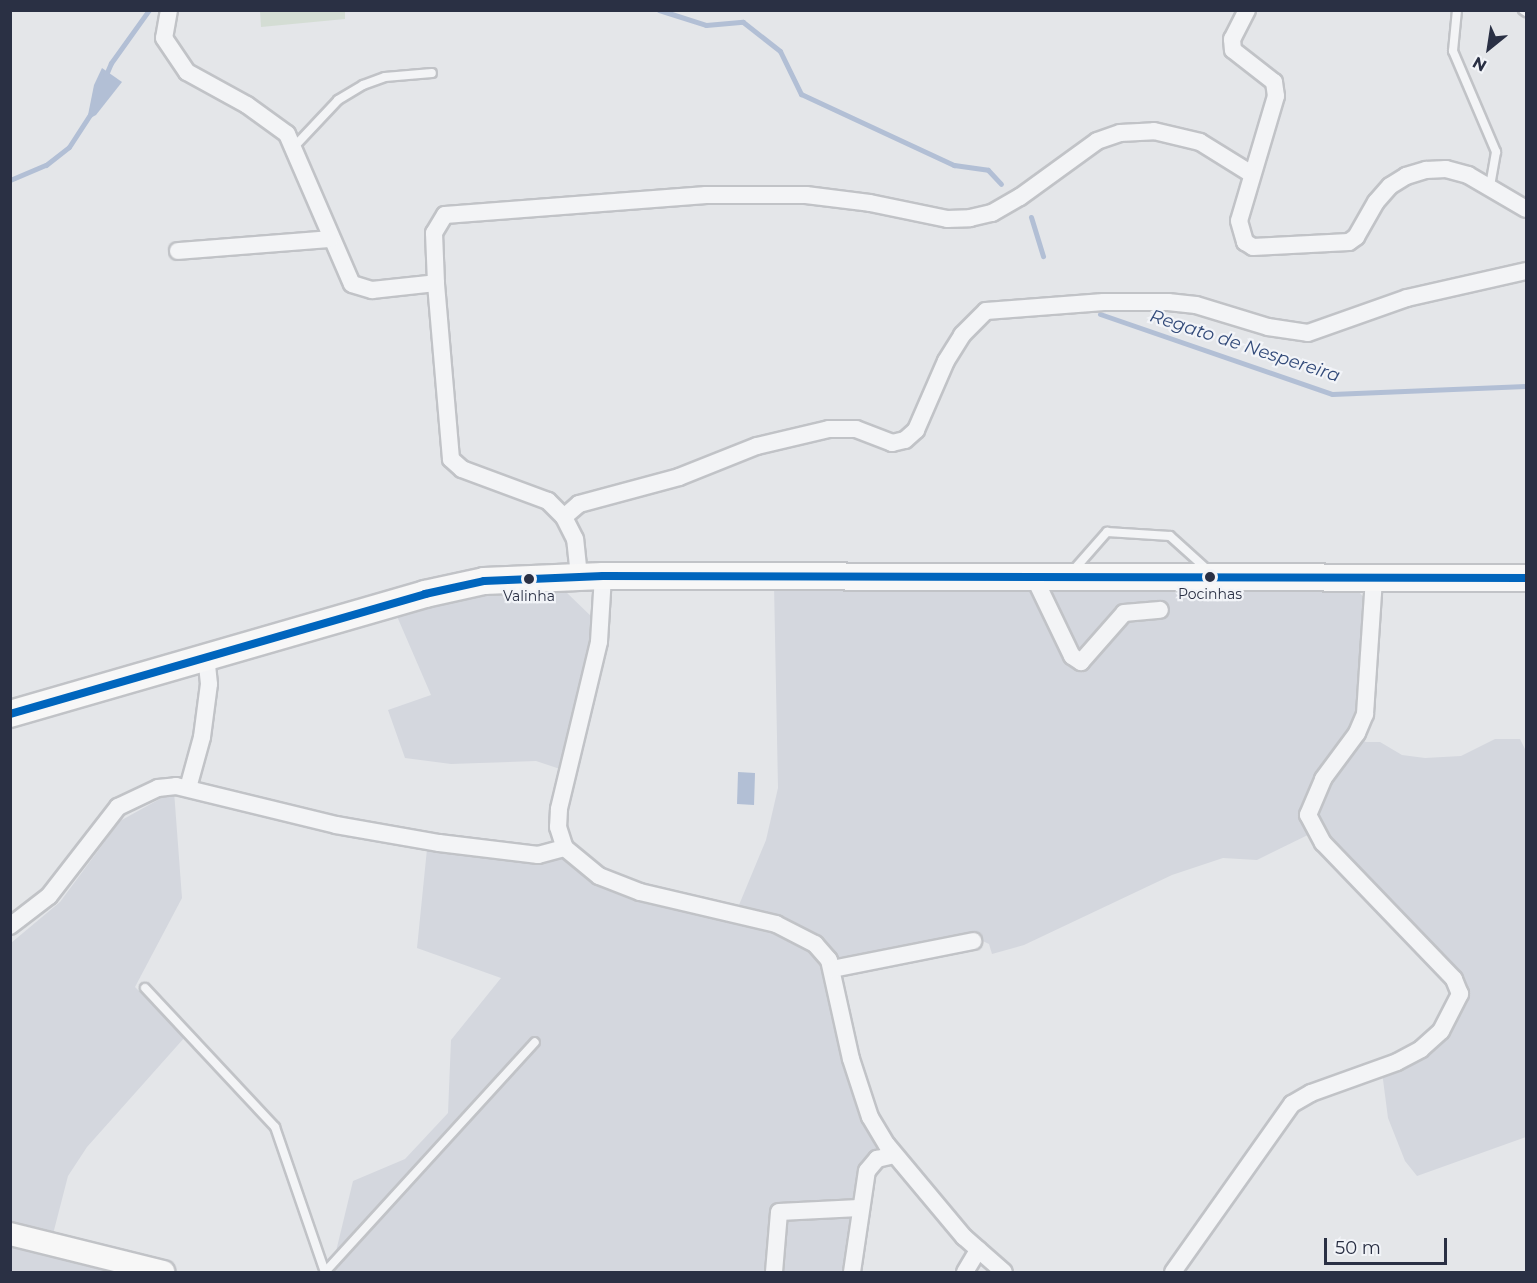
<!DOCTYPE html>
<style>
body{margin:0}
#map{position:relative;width:1537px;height:1283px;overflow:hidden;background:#e4e6e9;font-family:Montserrat,sans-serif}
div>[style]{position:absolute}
.built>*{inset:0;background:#d4d7de}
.green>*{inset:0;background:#d4ddd4}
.water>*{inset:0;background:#b2bfd5}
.stream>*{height:5px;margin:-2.5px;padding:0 2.5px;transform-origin:2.5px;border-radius:2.5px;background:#b2bfd5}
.roads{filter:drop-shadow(2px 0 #c1c3c7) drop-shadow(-2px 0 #c1c3c7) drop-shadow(0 2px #c1c3c7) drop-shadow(0 -2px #c1c3c7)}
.lane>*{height:8px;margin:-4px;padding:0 4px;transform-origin:4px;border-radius:4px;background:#f3f4f6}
.street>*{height:16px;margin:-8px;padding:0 8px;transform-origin:8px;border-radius:8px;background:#f3f4f6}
.secondary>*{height:22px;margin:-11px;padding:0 11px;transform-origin:11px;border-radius:11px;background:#f7f7f7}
.primary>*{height:26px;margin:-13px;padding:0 13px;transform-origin:13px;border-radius:13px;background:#f7f7f7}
.bus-1>*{height:8px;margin:-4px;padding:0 4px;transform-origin:4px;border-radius:4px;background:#0065bd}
.dots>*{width:16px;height:16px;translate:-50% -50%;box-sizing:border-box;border:3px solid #f2f4f8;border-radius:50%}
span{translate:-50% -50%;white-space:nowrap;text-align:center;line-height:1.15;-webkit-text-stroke:4.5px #f2f4f8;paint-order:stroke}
.bus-label{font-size:14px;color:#2a3044}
.water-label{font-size:18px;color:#324a79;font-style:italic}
.frame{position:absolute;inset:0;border:12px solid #2a3044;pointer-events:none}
.north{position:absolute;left:1459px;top:18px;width:60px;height:60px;-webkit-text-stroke:4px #f2f4f8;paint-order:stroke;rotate:210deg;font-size:16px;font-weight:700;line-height:24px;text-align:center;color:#2a3044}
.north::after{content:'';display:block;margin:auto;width:21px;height:27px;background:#2a3044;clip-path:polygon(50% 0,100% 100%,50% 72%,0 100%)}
.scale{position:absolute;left:1324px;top:1238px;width:123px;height:27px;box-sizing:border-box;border:3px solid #2a3044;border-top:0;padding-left:8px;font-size:18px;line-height:21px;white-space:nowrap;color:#2a3044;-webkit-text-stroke:4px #f2f4f8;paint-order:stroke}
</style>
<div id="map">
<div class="built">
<i style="clip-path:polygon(774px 585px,1353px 585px,1366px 600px,1365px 710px,1352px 736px,1366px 742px,1380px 742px,1402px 755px,1425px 758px,1461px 756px,1495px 739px,1520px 739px,1526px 751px,1526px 1137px,1417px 1176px,1405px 1161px,1388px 1118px,1382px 1072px,1462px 1008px,1463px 991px,1318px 830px,1257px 860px,1223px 858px,1172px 875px,1024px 945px,992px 954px,989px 944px,972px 936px,834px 968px,860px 1098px,890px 1149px,868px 1165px,850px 1272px,331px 1272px,353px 1181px,405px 1159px,448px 1113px,451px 1040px,501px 978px,417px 948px,427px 849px,561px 855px,734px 917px,766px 840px,778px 788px)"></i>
<i style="clip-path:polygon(564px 590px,597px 622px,566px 771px,536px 761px,451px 764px,405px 758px,388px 710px,431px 695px,396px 614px,490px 593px)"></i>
<i style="clip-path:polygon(174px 791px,182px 898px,135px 987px,185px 1037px,87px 1147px,68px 1176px,52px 1238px,171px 1272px,11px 1272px,11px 943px,60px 902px,120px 821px)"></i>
</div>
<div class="green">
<i style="clip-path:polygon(260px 11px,345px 11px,345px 19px,261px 27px)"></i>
</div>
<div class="water">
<i style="clip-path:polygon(102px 68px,122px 82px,96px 115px,87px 120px,94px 85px)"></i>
<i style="clip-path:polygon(738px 772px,755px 773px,754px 805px,737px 804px)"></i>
</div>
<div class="stream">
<i style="left:659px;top:10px;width:49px;rotate:17.7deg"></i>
<i style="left:706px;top:25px;width:37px;rotate:-5deg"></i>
<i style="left:743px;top:22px;width:47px;rotate:38.1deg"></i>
<i style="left:780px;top:51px;width:48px;rotate:64deg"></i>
<i style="left:801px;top:94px;width:169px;rotate:24.9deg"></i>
<i style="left:954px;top:165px;width:34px;rotate:8deg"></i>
<i style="left:988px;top:170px;width:19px;rotate:47deg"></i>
<i style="left:105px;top:77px;width:15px;rotate:-67deg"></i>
<i style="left:111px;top:63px;width:65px;rotate:-54.4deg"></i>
<i style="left:10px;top:180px;width:39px;rotate:-23deg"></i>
<i style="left:46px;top:165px;width:29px;rotate:-38deg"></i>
<i style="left:69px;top:147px;width:38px;rotate:-57deg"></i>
<i style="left:1031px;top:217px;width:41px;rotate:72.9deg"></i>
<i style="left:1100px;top:314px;width:245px;rotate:19deg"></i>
<i style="left:1332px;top:394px;width:194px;rotate:-2.4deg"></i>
</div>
<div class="roads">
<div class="lane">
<i style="left:1457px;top:10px;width:41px;rotate:95.6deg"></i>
<i style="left:1453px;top:51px;width:110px;rotate:66.9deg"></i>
<i style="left:1496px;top:152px;width:34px;rotate:100deg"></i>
<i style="left:1523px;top:10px;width:4px;rotate:34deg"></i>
<i style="left:293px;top:148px;width:66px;rotate:-46.8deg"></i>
<i style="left:338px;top:100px;width:29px;rotate:-31deg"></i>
<i style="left:363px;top:85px;width:23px;rotate:-20deg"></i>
<i style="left:385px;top:77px;width:47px;rotate:-4.9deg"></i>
<i style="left:1071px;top:573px;width:55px;rotate:-48.7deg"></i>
<i style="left:1107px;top:532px;width:63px;rotate:3.6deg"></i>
<i style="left:1170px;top:536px;width:54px;rotate:42deg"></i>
<i style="left:145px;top:988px;width:190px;rotate:46.9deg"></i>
<i style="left:275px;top:1127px;width:153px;rotate:71deg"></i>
<i style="left:325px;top:1272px;width:311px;rotate:-47.6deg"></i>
</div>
<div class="street">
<i style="left:169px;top:10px;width:28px;rotate:100deg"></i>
<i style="left:164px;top:38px;width:41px;rotate:55.9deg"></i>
<i style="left:187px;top:72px;width:68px;rotate:28.8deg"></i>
<i style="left:247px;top:105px;width:49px;rotate:35.9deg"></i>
<i style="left:287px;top:134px;width:163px;rotate:66.6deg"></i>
<i style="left:352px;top:284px;width:21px;rotate:17deg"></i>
<i style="left:372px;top:290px;width:64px;rotate:-6.2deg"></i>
<i style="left:1247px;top:10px;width:33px;rotate:117deg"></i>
<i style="left:1232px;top:39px;width:11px;rotate:85deg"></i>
<i style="left:1233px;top:50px;width:52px;rotate:38deg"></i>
<i style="left:1274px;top:82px;width:14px;rotate:82deg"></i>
<i style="left:1276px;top:96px;width:130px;rotate:106.5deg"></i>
<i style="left:1239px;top:221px;width:22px;rotate:74deg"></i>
<i style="left:1245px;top:242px;width:9px;rotate:32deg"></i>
<i style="left:1253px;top:247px;width:96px;rotate:-3deg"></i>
<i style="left:1349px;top:242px;width:9px;rotate:-36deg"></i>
<i style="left:1356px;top:237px;width:40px;rotate:-60.3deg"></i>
<i style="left:1376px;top:202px;width:21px;rotate:-49deg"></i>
<i style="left:1390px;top:186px;width:19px;rotate:-32deg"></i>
<i style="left:1406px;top:176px;width:21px;rotate:-17deg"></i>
<i style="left:1426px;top:170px;width:20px;rotate:-3deg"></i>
<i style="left:1446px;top:169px;width:23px;rotate:15deg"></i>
<i style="left:1468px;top:175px;width:67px;rotate:30.4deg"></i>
<i style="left:178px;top:251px;width:153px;rotate:-4.5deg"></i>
<i style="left:564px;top:517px;width:20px;rotate:-41deg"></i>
<i style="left:579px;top:504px;width:104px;rotate:-15.1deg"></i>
<i style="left:679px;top:477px;width:84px;rotate:-21.7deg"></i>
<i style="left:757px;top:446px;width:74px;rotate:-13.3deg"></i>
<i style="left:829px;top:429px;width:27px"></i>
<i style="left:856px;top:429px;width:39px;rotate:21deg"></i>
<i style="left:892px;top:443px;width:13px;rotate:-13deg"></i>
<i style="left:905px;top:440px;width:15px;rotate:-42deg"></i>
<i style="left:916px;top:430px;width:75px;rotate:-66.5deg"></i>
<i style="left:946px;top:361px;width:31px;rotate:-58deg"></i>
<i style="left:962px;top:335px;width:34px;rotate:-45deg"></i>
<i style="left:986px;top:311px;width:118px;rotate:-4.4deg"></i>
<i style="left:1104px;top:302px;width:64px"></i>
<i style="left:1168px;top:302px;width:28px;rotate:6deg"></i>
<i style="left:1196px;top:305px;width:75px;rotate:17deg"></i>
<i style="left:1268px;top:327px;width:40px;rotate:8.5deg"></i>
<i style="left:1308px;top:333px;width:105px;rotate:-19.5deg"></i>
<i style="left:1407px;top:298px;width:122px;rotate:-12.8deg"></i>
<i style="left:1033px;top:575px;width:90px;rotate:64.3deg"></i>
<i style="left:1072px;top:656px;width:11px;rotate:34deg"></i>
<i style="left:1081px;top:662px;width:65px;rotate:-48.7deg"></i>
<i style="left:1124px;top:613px;width:36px;rotate:-5deg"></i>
<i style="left:579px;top:576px;width:37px;rotate:-96deg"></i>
<i style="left:575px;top:539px;width:25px;rotate:-117deg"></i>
<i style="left:564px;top:517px;width:23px;rotate:-135deg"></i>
<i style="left:548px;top:501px;width:92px;rotate:-159.6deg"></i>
<i style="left:462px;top:469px;width:15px;rotate:-138deg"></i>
<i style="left:451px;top:459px;width:177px;rotate:-94.9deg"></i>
<i style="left:436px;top:283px;width:50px;rotate:-92.3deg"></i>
<i style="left:434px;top:233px;width:21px;rotate:-59deg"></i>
<i style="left:445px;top:215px;width:262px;rotate:-4.4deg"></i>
<i style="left:706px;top:195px;width:100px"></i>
<i style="left:806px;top:195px;width:64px;rotate:7.1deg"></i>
<i style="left:870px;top:203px;width:79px;rotate:11.7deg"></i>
<i style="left:947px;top:219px;width:23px;rotate:-2deg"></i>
<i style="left:970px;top:218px;width:23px;rotate:-13deg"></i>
<i style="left:992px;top:213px;width:32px;rotate:-30deg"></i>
<i style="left:1020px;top:197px;width:95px;rotate:-36deg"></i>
<i style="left:1097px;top:141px;width:24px;rotate:-19deg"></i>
<i style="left:1120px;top:133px;width:34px;rotate:-3deg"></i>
<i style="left:1154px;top:131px;width:47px;rotate:13.4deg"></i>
<i style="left:1200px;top:142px;width:59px;rotate:31.8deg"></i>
<i style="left:603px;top:576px;width:66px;rotate:93.5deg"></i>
<i style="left:599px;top:642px;width:172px;rotate:103.5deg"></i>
<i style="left:559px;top:809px;width:18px;rotate:93deg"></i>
<i style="left:558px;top:827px;width:22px;rotate:72deg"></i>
<i style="left:565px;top:848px;width:44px;rotate:39.5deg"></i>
<i style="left:599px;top:876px;width:44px;rotate:21.3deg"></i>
<i style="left:640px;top:892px;width:140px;rotate:13.2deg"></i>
<i style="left:776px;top:924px;width:44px;rotate:27.1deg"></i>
<i style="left:815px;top:944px;width:21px;rotate:49deg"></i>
<i style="left:829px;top:960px;width:101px;rotate:77.5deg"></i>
<i style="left:851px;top:1059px;width:61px;rotate:71.9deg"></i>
<i style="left:870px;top:1117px;width:33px;rotate:59deg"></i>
<i style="left:887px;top:1145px;width:120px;rotate:50.1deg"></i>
<i style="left:964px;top:1237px;width:53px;rotate:41.2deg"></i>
<i style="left:188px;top:788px;width:53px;rotate:-74.6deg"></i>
<i style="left:202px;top:737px;width:53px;rotate:-82.5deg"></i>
<i style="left:209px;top:684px;width:27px;rotate:-96deg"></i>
<i style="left:10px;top:926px;width:49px;rotate:-37.6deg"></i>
<i style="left:49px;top:896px;width:113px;rotate:-52.2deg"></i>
<i style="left:118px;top:807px;width:44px;rotate:-25.4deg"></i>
<i style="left:158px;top:788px;width:18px;rotate:-6deg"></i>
<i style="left:176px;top:786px;width:165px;rotate:13.7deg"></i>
<i style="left:336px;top:825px;width:105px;rotate:9.9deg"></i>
<i style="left:439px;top:843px;width:100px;rotate:6.9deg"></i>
<i style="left:538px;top:855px;width:28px;rotate:-15deg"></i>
<i style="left:832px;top:969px;width:144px;rotate:-11.2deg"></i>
<i style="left:774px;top:1272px;width:60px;rotate:-85.2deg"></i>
<i style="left:779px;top:1212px;width:80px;rotate:-2.9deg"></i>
<i style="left:852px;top:1272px;width:102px;rotate:-81.6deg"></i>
<i style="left:867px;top:1171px;width:16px;rotate:-50deg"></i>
<i style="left:877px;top:1159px;width:18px;rotate:-13deg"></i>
<i style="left:965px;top:1272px;width:26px;rotate:-59deg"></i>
<i style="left:1173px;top:1272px;width:206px;rotate:-54.7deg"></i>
<i style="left:1292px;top:1104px;width:22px;rotate:-30deg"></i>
<i style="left:1311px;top:1093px;width:91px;rotate:-19.8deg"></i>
<i style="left:1397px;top:1062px;width:27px;rotate:-28deg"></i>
<i style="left:1421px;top:1049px;width:27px;rotate:-42deg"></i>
<i style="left:1441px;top:1031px;width:42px;rotate:-62.8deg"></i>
<i style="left:1460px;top:994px;width:16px;rotate:-112deg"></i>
<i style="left:1454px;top:979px;width:189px;rotate:-133.9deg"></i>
<i style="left:1323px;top:843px;width:32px;rotate:-118deg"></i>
<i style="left:1308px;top:815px;width:39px;rotate:-67deg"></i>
<i style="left:1323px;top:779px;width:57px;rotate:-53.5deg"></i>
<i style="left:1357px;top:733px;width:21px;rotate:-67deg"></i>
<i style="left:1365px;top:714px;width:134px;rotate:-86.2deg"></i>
</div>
<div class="secondary">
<i style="left:10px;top:1234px;width:158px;rotate:13.9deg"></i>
</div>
<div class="primary">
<i style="left:10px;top:714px;width:432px;rotate:-16.1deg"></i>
<i style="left:425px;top:594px;width:60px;rotate:-12.4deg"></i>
<i style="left:484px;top:581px;width:119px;rotate:-2.4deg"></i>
<i style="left:603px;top:576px;width:923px;rotate:0.12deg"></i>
</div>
</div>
<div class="bus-1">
<i style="left:10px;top:714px;width:432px;rotate:-16.1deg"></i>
<i style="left:425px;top:594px;width:60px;rotate:-12.4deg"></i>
<i style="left:484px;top:581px;width:119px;rotate:-2.4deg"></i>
<i style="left:603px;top:576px;width:923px;rotate:0.12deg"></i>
</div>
<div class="dots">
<i style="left:1210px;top:577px;background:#2a3044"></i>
<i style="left:529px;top:579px;background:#2a3044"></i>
</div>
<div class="bus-label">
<span style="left:1210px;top:594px">Pocinhas</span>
<span style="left:529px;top:596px">Valinha</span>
</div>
<div class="water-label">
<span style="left:1245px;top:346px;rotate:18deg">Regato de Nespereira</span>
</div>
<div class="frame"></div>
<div class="north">N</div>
<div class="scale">50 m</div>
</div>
